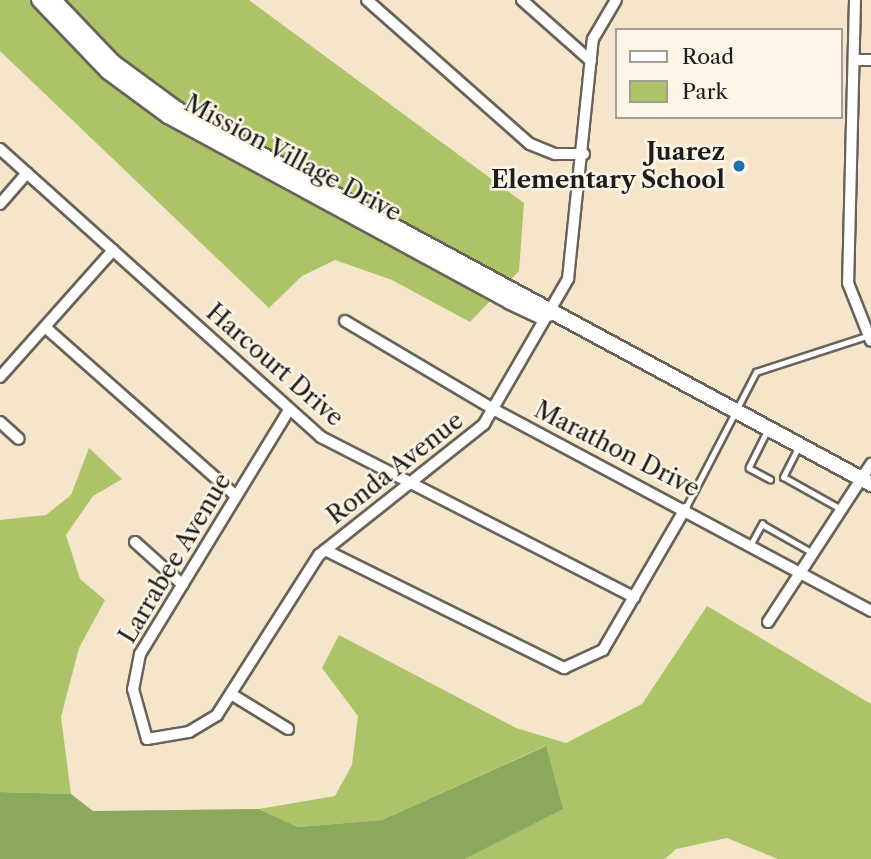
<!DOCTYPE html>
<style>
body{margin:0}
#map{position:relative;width:871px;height:859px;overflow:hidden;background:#f5e6cb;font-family:"Libre Caslon Text",serif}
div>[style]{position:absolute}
.green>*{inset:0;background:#adc367}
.forest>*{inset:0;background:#8aa95c}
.roads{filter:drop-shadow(2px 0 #686359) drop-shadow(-2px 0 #686359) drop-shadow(0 2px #686359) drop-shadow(0 -2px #686359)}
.lane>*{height:4.5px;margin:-2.25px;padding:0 2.25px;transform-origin:2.25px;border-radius:2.25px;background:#fff}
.street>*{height:10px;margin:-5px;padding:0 5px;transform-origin:5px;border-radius:5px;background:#fff}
.secondary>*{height:14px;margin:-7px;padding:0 7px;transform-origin:7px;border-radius:7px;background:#fff}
.dots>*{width:19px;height:19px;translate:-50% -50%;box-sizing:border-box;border:4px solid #fcf5e5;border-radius:50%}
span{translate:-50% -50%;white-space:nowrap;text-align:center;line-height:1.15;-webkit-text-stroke:5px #fcf5e5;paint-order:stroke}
.poi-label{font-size:24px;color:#1c1c1c;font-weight:700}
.right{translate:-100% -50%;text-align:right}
.street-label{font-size:24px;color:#1c1c1c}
.legend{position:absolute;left:615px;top:28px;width:228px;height:91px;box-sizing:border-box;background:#fcf5e5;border:2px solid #a29e95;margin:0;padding:9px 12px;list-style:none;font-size:21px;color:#1c1c1c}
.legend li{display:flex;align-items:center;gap:14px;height:35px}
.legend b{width:35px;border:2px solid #a29e95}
</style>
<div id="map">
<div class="green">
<i style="clip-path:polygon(0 0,249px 0,524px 203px,519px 271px,470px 322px,392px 280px,335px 260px,302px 276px,269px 308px,0 51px)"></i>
<i style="clip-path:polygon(89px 448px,122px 479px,93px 496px,66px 535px,80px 579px,105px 600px,79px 648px,61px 717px,71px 794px,0 792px,0 520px,46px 515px,71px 495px)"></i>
<i style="clip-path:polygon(707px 606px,871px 704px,871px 859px,778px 859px,727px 838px,676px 849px,665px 859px,465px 859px,562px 809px,545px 746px,382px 820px,298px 827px,259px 809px,335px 796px,352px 765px,358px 716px,322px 668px,339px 635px,516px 728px,566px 743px,642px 704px)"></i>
</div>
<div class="forest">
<i style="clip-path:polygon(546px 746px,563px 809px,465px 859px,0 859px,0 792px,71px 794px,93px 811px,259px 809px,298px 827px,382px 820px)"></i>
</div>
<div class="roads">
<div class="lane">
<i style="left:768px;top:430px;width:42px;rotate:116.6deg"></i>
<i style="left:749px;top:468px;width:24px;rotate:28deg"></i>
<i style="left:799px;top:447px;width:34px;rotate:117deg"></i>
<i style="left:784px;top:477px;width:65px;rotate:29.3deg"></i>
<i style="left:685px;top:509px;width:154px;rotate:-62.6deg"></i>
<i style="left:756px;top:372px;width:117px;rotate:-18deg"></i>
<i style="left:752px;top:542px;width:21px;rotate:-61deg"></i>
<i style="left:762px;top:524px;width:59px;rotate:29.6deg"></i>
</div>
<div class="street">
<i style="left:367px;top:0;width:217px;rotate:41.5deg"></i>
<i style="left:530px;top:144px;width:27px;rotate:22deg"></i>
<i style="left:555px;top:154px;width:29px"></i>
<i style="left:522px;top:0;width:92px;rotate:41.5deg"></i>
<i style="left:855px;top:0;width:283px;rotate:91.4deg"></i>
<i style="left:848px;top:283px;width:62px;rotate:68.4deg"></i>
<i style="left:855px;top:60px;width:16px"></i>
<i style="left:0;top:149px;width:431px;rotate:41.9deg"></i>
<i style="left:321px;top:437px;width:352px;rotate:27.1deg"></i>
<i style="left:0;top:204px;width:41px;rotate:-48.9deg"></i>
<i style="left:345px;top:321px;width:172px;rotate:30.7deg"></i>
<i style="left:493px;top:409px;width:429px;rotate:28.1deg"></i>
<i style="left:45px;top:327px;width:255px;rotate:41.5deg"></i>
<i style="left:0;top:377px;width:170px;rotate:-48.3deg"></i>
<i style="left:289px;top:410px;width:286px;rotate:121.4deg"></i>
<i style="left:140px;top:654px;width:36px;rotate:101deg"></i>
<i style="left:133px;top:689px;width:52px;rotate:74.4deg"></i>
<i style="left:147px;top:739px;width:43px;rotate:-9.5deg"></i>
<i style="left:189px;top:732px;width:33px;rotate:-31deg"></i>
<i style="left:217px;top:715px;width:190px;rotate:-57.5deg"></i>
<i style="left:319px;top:555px;width:211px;rotate:-38.4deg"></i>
<i style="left:484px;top:424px;width:168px;rotate:-59.9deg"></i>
<i style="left:568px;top:279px;width:241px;rotate:-84.1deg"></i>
<i style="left:593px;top:39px;width:45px;rotate:-59.5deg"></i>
<i style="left:0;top:422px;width:25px;rotate:42deg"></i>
<i style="left:135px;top:542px;width:64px;rotate:41.9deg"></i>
<i style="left:325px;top:550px;width:267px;rotate:26.3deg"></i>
<i style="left:564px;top:668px;width:43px;rotate:-24.8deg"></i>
<i style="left:603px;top:650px;width:163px;rotate:-59.8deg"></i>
<i style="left:768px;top:622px;width:189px;rotate:-56.9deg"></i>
<i style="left:231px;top:694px;width:67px;rotate:31.6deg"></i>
</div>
<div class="secondary">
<i style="left:39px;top:0;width:98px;rotate:46.2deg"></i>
<i style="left:107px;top:71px;width:76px;rotate:36.4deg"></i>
<i style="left:168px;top:116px;width:389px;rotate:28.5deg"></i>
<i style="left:510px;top:302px;width:33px;rotate:25deg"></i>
<i style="left:540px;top:316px;width:11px;rotate:-15deg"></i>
<i style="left:54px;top:0;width:86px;rotate:46.4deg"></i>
<i style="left:113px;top:62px;width:79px;rotate:36.3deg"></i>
<i style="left:177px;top:109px;width:789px;rotate:28.38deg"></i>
</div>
</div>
<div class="dots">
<i style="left:739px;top:166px;background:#1f6fb2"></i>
</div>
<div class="poi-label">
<span class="right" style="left:725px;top:166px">Juarez<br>Elementary School</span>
</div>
<div class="street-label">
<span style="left:293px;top:158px;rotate:28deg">Mission Village Drive</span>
<span style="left:275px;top:365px;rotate:41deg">Harcourt Drive</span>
<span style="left:617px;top:449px;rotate:27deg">Marathon Drive</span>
<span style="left:395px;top:468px;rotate:-38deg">Ronda Avenue</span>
<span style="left:175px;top:558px;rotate:-59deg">Larrabee Avenue</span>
</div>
<ul class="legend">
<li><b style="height:9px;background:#fff"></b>Road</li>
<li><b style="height:19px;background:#adc367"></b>Park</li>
</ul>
</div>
